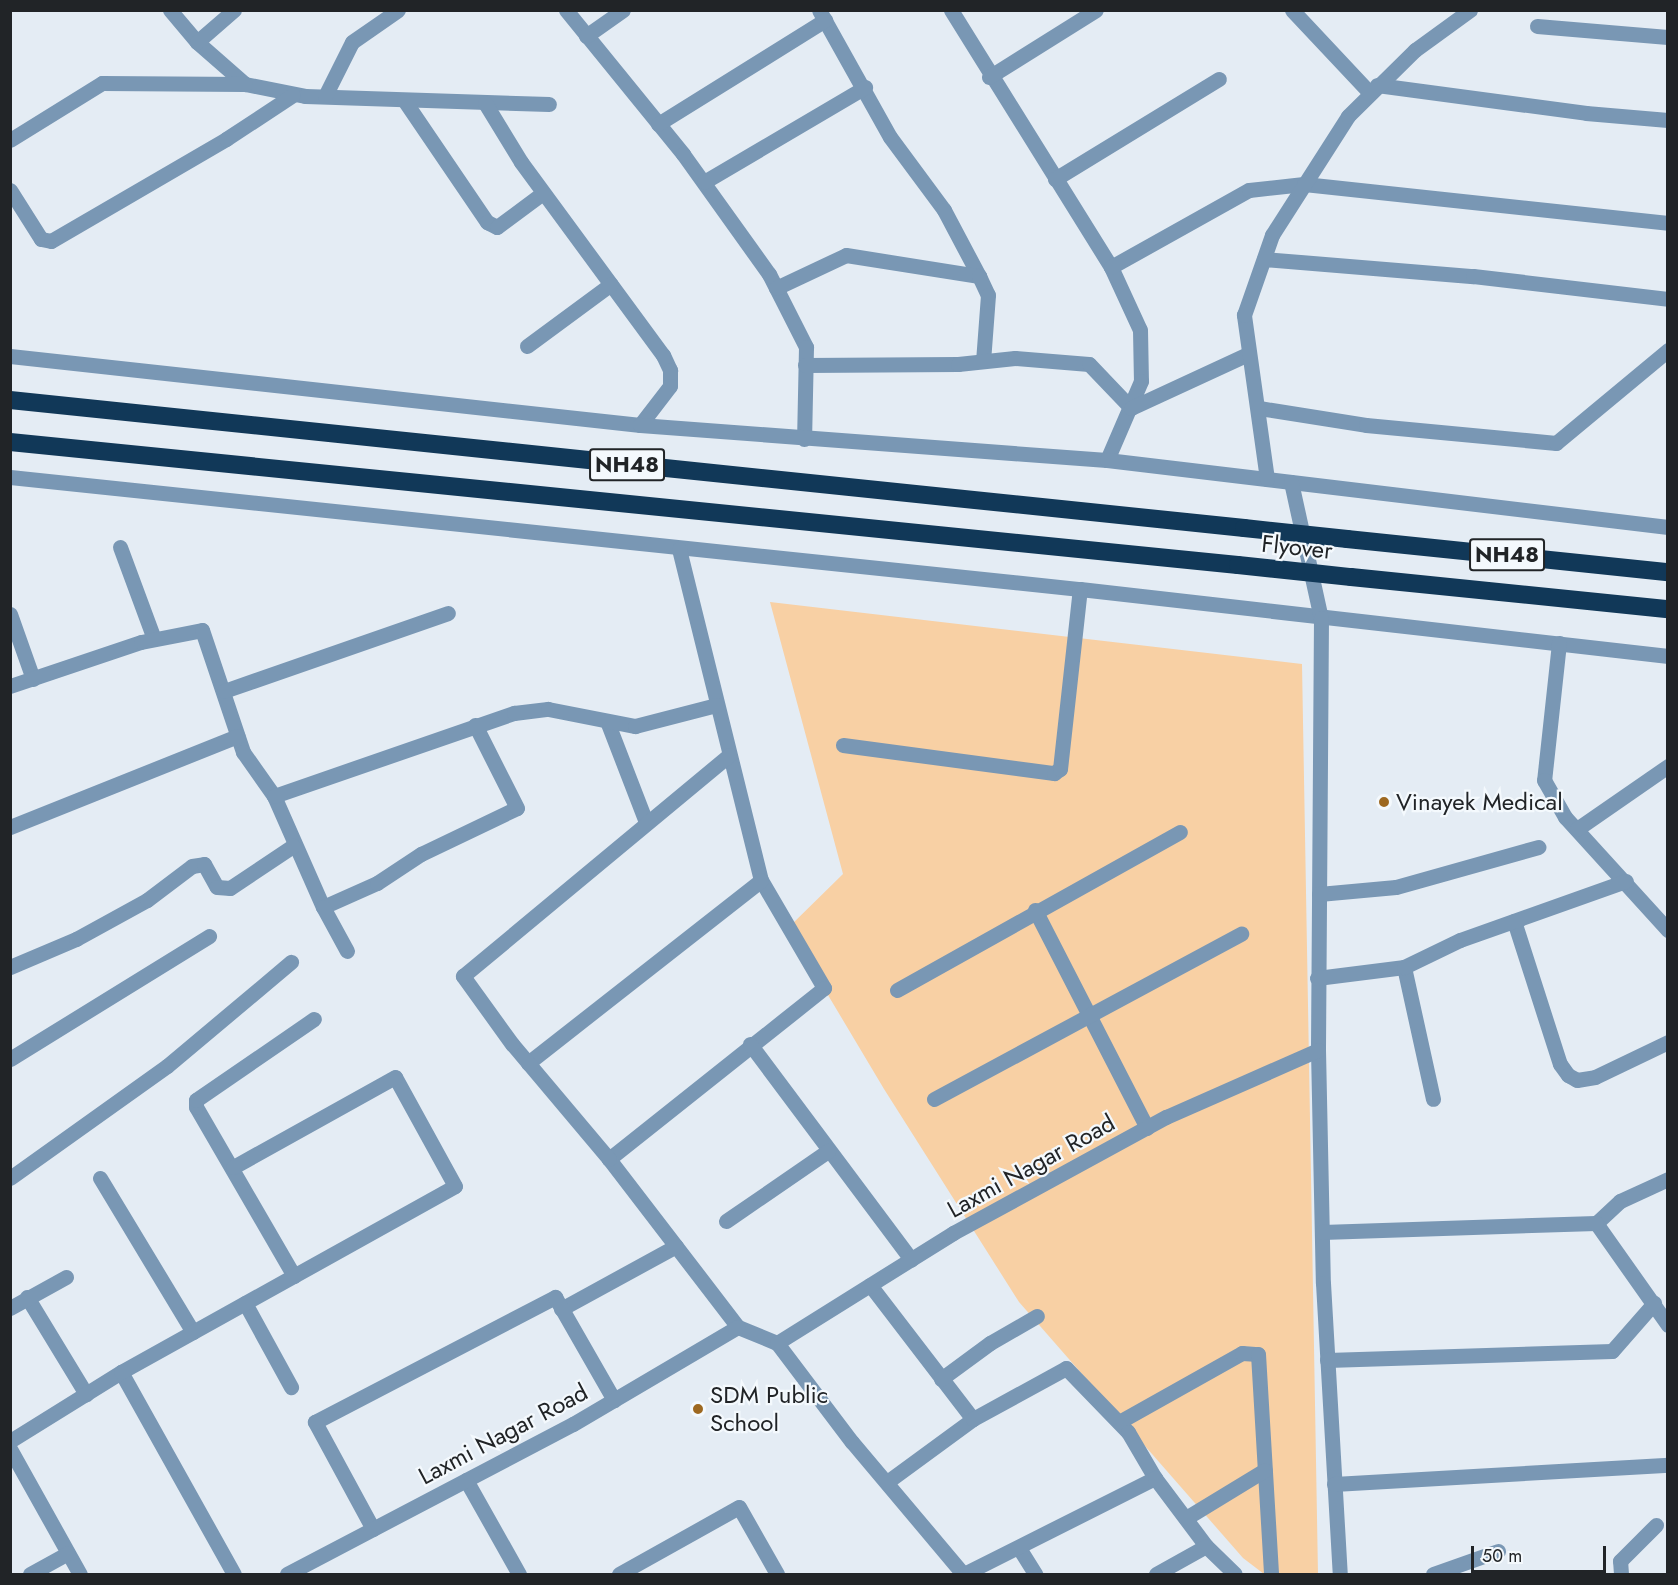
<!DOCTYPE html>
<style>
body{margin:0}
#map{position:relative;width:1678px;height:1585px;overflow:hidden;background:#e4ecf4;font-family:Jost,sans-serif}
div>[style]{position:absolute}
.green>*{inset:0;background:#f8d0a4}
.minor>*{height:15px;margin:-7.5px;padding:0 7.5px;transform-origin:7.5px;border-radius:7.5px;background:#7997b4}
.highway>*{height:18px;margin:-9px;padding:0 9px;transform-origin:9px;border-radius:9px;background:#113858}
.highway-bridge>*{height:18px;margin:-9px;padding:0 9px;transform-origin:9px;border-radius:9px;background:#113858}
.dots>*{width:16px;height:16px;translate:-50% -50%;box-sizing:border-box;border:3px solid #f4f9fd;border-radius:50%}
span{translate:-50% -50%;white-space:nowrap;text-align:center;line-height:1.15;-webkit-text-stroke:4.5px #f4f9fd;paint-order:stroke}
.shield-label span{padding:2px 4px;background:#f4f9fd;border:2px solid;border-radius:4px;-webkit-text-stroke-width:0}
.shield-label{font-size:22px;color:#212427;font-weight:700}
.street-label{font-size:24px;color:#212427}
.poi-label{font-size:24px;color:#212427}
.left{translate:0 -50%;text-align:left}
.frame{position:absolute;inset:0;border:12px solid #212427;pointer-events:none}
.scale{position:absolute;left:1471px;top:1546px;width:135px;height:27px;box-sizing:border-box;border:3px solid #212427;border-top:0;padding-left:8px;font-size:18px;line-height:21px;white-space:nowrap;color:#212427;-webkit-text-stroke:4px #f4f9fd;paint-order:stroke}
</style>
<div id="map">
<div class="green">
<i style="clip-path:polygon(770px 602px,1302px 664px,1318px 1574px,1264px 1574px,1243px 1558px,1019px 1302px,884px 1089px,788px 928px,843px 874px)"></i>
</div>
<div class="minor">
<i style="left:170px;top:10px;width:42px;rotate:49.8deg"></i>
<i style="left:197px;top:42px;width:64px;rotate:41.2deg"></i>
<i style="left:245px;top:84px;width:61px;rotate:11.3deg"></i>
<i style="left:305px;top:96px;width:244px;rotate:1.9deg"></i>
<i style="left:566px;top:10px;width:186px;rotate:50.9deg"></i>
<i style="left:683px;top:154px;width:148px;rotate:54.4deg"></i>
<i style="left:769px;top:274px;width:82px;rotate:63.1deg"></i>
<i style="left:806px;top:347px;width:92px;rotate:91.2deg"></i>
<i style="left:819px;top:10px;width:145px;rotate:60.8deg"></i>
<i style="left:890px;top:137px;width:91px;rotate:53.5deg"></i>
<i style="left:944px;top:210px;width:75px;rotate:62.1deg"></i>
<i style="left:951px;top:10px;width:303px;rotate:58.1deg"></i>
<i style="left:1111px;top:267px;width:69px;rotate:65.3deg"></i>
<i style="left:1140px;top:330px;width:51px;rotate:88.9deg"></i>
<i style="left:1141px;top:381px;width:86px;rotate:113.3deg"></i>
<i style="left:1292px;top:10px;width:112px;rotate:46.8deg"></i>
<i style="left:1537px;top:26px;width:131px;rotate:4.8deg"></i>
<i style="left:586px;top:36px;width:45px;rotate:-35.1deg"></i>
<i style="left:197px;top:42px;width:49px;rotate:-40.9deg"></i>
<i style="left:989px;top:77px;width:126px;rotate:-32.1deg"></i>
<i style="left:1377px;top:85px;width:211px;rotate:7.6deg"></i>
<i style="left:1586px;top:113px;width:82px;rotate:4.9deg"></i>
<i style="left:325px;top:96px;width:60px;rotate:-63.4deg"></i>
<i style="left:352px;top:42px;width:56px;rotate:-34.8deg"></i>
<i style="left:404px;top:100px;width:148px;rotate:55.8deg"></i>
<i style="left:487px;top:222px;width:11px;rotate:27deg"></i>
<i style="left:497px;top:227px;width:57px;rotate:-36.5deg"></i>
<i style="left:485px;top:103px;width:69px;rotate:58.6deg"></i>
<i style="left:521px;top:162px;width:240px;rotate:53.7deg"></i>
<i style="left:663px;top:355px;width:17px;rotate:65deg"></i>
<i style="left:670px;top:370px;width:16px;rotate:90deg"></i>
<i style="left:670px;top:386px;width:49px;rotate:127.6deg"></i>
<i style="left:658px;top:124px;width:197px;rotate:-31.9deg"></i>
<i style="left:10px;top:140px;width:108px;rotate:-31.8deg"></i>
<i style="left:102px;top:83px;width:143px;rotate:0.4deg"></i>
<i style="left:1055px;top:179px;width:192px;rotate:-31.4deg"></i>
<i style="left:704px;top:182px;width:187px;rotate:-30.5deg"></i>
<i style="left:10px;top:190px;width:58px;rotate:57.7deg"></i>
<i style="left:41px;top:239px;width:10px;rotate:11deg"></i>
<i style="left:51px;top:241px;width:203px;rotate:-30.2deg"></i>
<i style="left:226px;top:139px;width:80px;rotate:-33.3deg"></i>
<i style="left:1264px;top:259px;width:210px;rotate:4.7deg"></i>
<i style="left:1473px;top:276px;width:196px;rotate:6.7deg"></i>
<i style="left:1111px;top:267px;width:158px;rotate:-29.2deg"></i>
<i style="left:1249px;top:190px;width:55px;rotate:-6.2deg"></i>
<i style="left:1304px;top:184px;width:366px;rotate:6.1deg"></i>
<i style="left:776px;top:288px;width:77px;rotate:-25.2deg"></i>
<i style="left:846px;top:255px;width:135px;rotate:9deg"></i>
<i style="left:979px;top:276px;width:21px;rotate:65deg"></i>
<i style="left:988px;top:295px;width:66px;rotate:94.3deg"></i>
<i style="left:527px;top:346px;width:104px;rotate:-36.4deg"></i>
<i style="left:10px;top:356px;width:634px;rotate:6.25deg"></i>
<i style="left:640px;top:425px;width:468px;rotate:4.3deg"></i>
<i style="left:1107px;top:460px;width:565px;rotate:6.81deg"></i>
<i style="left:805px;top:365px;width:153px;rotate:-0.4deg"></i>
<i style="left:958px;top:364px;width:57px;rotate:-6deg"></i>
<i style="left:1015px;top:358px;width:74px;rotate:4.6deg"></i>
<i style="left:1089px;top:364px;width:61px;rotate:46.3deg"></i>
<i style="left:1131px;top:408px;width:129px;rotate:-24.8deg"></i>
<i style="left:1259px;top:408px;width:108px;rotate:9deg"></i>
<i style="left:1366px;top:425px;width:191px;rotate:5.4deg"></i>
<i style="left:1556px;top:443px;width:146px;rotate:-39.7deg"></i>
<i style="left:10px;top:477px;width:1076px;rotate:5.98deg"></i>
<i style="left:1080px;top:589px;width:592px;rotate:6.5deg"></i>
<i style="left:1267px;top:479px;width:166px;rotate:-98deg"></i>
<i style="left:1244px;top:315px;width:85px;rotate:-70.7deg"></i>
<i style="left:1272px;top:235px;width:141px;rotate:-57.4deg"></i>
<i style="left:1348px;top:116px;width:94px;rotate:-44.6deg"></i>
<i style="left:1415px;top:50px;width:68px;rotate:-36deg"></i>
<i style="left:1291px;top:482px;width:139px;rotate:77.6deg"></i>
<i style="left:1321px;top:618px;width:432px;rotate:90.4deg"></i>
<i style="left:1318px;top:1050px;width:233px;rotate:88.8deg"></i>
<i style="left:1323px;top:1283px;width:291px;rotate:86.7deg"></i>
<i style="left:120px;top:547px;width:98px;rotate:69.7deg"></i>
<i style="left:679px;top:549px;width:341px;rotate:76.1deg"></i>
<i style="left:761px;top:880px;width:125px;rotate:59.7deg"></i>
<i style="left:824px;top:988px;width:275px;rotate:141.5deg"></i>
<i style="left:609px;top:1159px;width:212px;rotate:52.5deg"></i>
<i style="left:738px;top:1327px;width:42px;rotate:22.3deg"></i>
<i style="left:777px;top:1343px;width:124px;rotate:52.9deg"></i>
<i style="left:852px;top:1442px;width:172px;rotate:49.9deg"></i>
<i style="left:10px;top:614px;width:69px;rotate:70.5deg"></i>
<i style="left:1559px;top:643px;width:138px;rotate:96.2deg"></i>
<i style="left:1544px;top:780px;width:43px;rotate:60.4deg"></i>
<i style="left:1565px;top:817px;width:153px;rotate:47.7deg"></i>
<i style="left:10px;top:686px;width:138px;rotate:-18.6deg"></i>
<i style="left:141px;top:642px;width:62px;rotate:-11.1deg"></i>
<i style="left:202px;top:630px;width:129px;rotate:71.4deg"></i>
<i style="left:243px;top:752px;width:54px;rotate:54.8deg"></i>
<i style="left:274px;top:796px;width:121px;rotate:66.2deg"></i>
<i style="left:323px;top:907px;width:59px;rotate:-24deg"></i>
<i style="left:377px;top:883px;width:53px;rotate:-33.4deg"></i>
<i style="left:421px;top:854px;width:106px;rotate:-25.6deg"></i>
<i style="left:517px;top:808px;width:93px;rotate:-116.8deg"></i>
<i style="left:224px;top:691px;width:237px;rotate:-19.2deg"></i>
<i style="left:607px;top:721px;width:108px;rotate:68.9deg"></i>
<i style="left:843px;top:745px;width:213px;rotate:7.6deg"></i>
<i style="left:1054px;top:773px;width:7px;rotate:-34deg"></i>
<i style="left:1060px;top:769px;width:181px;rotate:-83.7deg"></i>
<i style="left:274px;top:796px;width:254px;rotate:-19.1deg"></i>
<i style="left:514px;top:713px;width:34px;rotate:-7deg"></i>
<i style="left:548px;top:709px;width:89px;rotate:11.1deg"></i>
<i style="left:635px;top:726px;width:84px;rotate:-14.5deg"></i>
<i style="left:10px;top:827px;width:245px;rotate:-21.8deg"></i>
<i style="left:1577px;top:829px;width:111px;rotate:-34.7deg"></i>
<i style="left:1319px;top:894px;width:77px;rotate:-5.2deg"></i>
<i style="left:1396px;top:887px;width:148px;rotate:-15.7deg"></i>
<i style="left:323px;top:907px;width:50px;rotate:61.4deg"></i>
<i style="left:1035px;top:910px;width:245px;rotate:62.8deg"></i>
<i style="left:1514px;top:921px;width:150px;rotate:72.2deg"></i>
<i style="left:1560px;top:1064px;width:14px;rotate:54deg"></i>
<i style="left:1568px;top:1075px;width:10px;rotate:29deg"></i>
<i style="left:1577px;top:1080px;width:18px;rotate:-9deg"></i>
<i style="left:1595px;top:1077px;width:81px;rotate:-25.6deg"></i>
<i style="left:10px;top:967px;width:72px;rotate:-23deg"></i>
<i style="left:76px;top:939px;width:81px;rotate:-28.8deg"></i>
<i style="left:147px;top:900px;width:56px;rotate:-37.1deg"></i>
<i style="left:192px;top:866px;width:12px;rotate:-9deg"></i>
<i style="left:204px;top:864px;width:26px;rotate:61deg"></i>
<i style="left:217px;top:887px;width:13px;rotate:4deg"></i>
<i style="left:230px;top:888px;width:76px;rotate:-33.7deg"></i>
<i style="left:1404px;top:967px;width:135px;rotate:77.6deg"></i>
<i style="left:1317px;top:978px;width:88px;rotate:-7.2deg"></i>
<i style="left:1404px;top:967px;width:62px;rotate:-25.7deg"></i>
<i style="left:1460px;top:940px;width:176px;rotate:-19.6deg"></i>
<i style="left:897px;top:990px;width:324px;rotate:-29.2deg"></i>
<i style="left:750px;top:1044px;width:269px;rotate:53.2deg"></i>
<i style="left:10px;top:1059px;width:234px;rotate:-31.7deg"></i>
<i style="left:528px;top:1063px;width:296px;rotate:-38.1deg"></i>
<i style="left:934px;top:1099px;width:349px;rotate:-28.3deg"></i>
<i style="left:609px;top:1159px;width:150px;rotate:-130.1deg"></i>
<i style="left:512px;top:1044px;width:84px;rotate:-125.8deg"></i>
<i style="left:463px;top:976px;width:346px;rotate:-39.7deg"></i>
<i style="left:10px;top:1178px;width:193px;rotate:-35.5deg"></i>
<i style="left:167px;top:1066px;width:162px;rotate:-40deg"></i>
<i style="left:100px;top:1178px;width:180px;rotate:58.9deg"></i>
<i style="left:1668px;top:1179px;width:53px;rotate:155.4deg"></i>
<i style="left:1620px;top:1201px;width:33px;rotate:137deg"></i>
<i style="left:1596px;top:1223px;width:125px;rotate:54.8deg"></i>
<i style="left:726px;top:1221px;width:124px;rotate:-34.5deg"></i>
<i style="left:1322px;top:1232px;width:274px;rotate:-1.9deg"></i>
<i style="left:294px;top:1276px;width:195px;rotate:-120.1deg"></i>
<i style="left:196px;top:1107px;width:7px;rotate:-90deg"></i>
<i style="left:196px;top:1100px;width:143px;rotate:-34.5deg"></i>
<i style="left:870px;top:1285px;width:169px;rotate:52.5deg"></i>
<i style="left:27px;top:1297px;width:114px;rotate:58.7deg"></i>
<i style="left:245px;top:1303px;width:96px;rotate:61.3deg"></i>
<i style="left:10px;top:1308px;width:64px;rotate:-29deg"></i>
<i style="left:561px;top:1309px;width:131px;rotate:-28.7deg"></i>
<i style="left:777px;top:1343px;width:208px;rotate:-32deg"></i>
<i style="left:953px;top:1233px;width:243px;rotate:-28.6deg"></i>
<i style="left:1166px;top:1117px;width:166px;rotate:-23.8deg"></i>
<i style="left:1327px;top:1360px;width:285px;rotate:-1.8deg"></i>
<i style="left:1612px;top:1351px;width:64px;rotate:-48.8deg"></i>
<i style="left:121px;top:1372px;width:231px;rotate:60.8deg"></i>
<i style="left:941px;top:1379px;width:61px;rotate:-36.3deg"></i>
<i style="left:990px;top:1343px;width:54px;rotate:-29.9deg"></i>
<i style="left:1119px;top:1422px;width:141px;rotate:-29.3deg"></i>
<i style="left:1242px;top:1353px;width:16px;rotate:4deg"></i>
<i style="left:1258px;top:1354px;width:220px;rotate:86.6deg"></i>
<i style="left:10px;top:1441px;width:131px;rotate:-31.9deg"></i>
<i style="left:121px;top:1372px;width:382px;rotate:-29.1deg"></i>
<i style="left:455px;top:1186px;width:124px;rotate:-118.8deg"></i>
<i style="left:395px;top:1077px;width:185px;rotate:150.9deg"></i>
<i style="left:10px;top:1449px;width:143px;rotate:60.8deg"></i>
<i style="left:466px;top:1480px;width:108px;rotate:60.6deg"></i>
<i style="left:887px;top:1482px;width:107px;rotate:-36.2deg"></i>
<i style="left:973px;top:1419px;width:106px;rotate:-28.7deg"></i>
<i style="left:1066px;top:1368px;width:89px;rotate:45.9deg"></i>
<i style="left:1128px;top:1432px;width:53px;rotate:59.6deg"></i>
<i style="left:1334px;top:1484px;width:335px;rotate:-3.3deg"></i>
<i style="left:1186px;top:1518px;width:92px;rotate:-31.3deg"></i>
<i style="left:373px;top:1529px;width:122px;rotate:-118.5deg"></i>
<i style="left:315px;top:1422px;width:271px;rotate:-27.5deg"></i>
<i style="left:555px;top:1297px;width:119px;rotate:60.2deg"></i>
<i style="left:1019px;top:1548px;width:31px;rotate:58deg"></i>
<i style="left:30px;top:1574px;width:43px;rotate:-28.9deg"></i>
<i style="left:287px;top:1574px;width:323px;rotate:-27.7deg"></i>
<i style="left:573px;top:1424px;width:191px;rotate:-30.5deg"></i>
<i style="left:619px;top:1574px;width:137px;rotate:-29.2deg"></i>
<i style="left:739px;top:1507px;width:77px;rotate:60.4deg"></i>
<i style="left:964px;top:1574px;width:214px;rotate:-26.7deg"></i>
<i style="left:1155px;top:1478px;width:85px;rotate:53.1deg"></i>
<i style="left:1206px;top:1546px;width:40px;rotate:44deg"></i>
<i style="left:1156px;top:1574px;width:57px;rotate:-29.2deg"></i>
<i style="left:1433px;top:1574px;width:69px;rotate:-19.5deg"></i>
<i style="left:1621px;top:1574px;width:13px;rotate:-94deg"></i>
<i style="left:1620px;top:1561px;width:51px;rotate:-45deg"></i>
</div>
<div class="highway">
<i style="left:10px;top:400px;width:1241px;rotate:5.92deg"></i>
<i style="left:10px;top:442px;width:1234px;rotate:5.72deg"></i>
<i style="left:1347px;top:539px;width:323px;rotate:5.9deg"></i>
<i style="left:1351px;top:577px;width:319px;rotate:5.8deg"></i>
</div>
<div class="highway-bridge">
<i style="left:1244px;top:528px;width:104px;rotate:6.1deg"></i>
<i style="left:1238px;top:565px;width:114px;rotate:6.1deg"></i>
</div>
<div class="dots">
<i style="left:1384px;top:802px;background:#9d6820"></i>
<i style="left:698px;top:1409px;background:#9d6820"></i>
</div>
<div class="shield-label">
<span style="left:627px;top:465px">NH48</span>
<span style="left:1507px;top:555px">NH48</span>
</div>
<div class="street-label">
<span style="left:1297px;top:547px;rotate:6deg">Flyover</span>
<span style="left:1031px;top:1166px;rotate:-29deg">Laxmi Nagar Road</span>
<span style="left:503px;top:1434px;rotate:-28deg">Laxmi Nagar Road</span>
</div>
<div class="poi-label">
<span class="left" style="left:1396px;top:802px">Vinayek Medical</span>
<span class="left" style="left:710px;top:1409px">SDM Public<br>School</span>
</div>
<div class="frame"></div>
<div class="scale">50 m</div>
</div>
